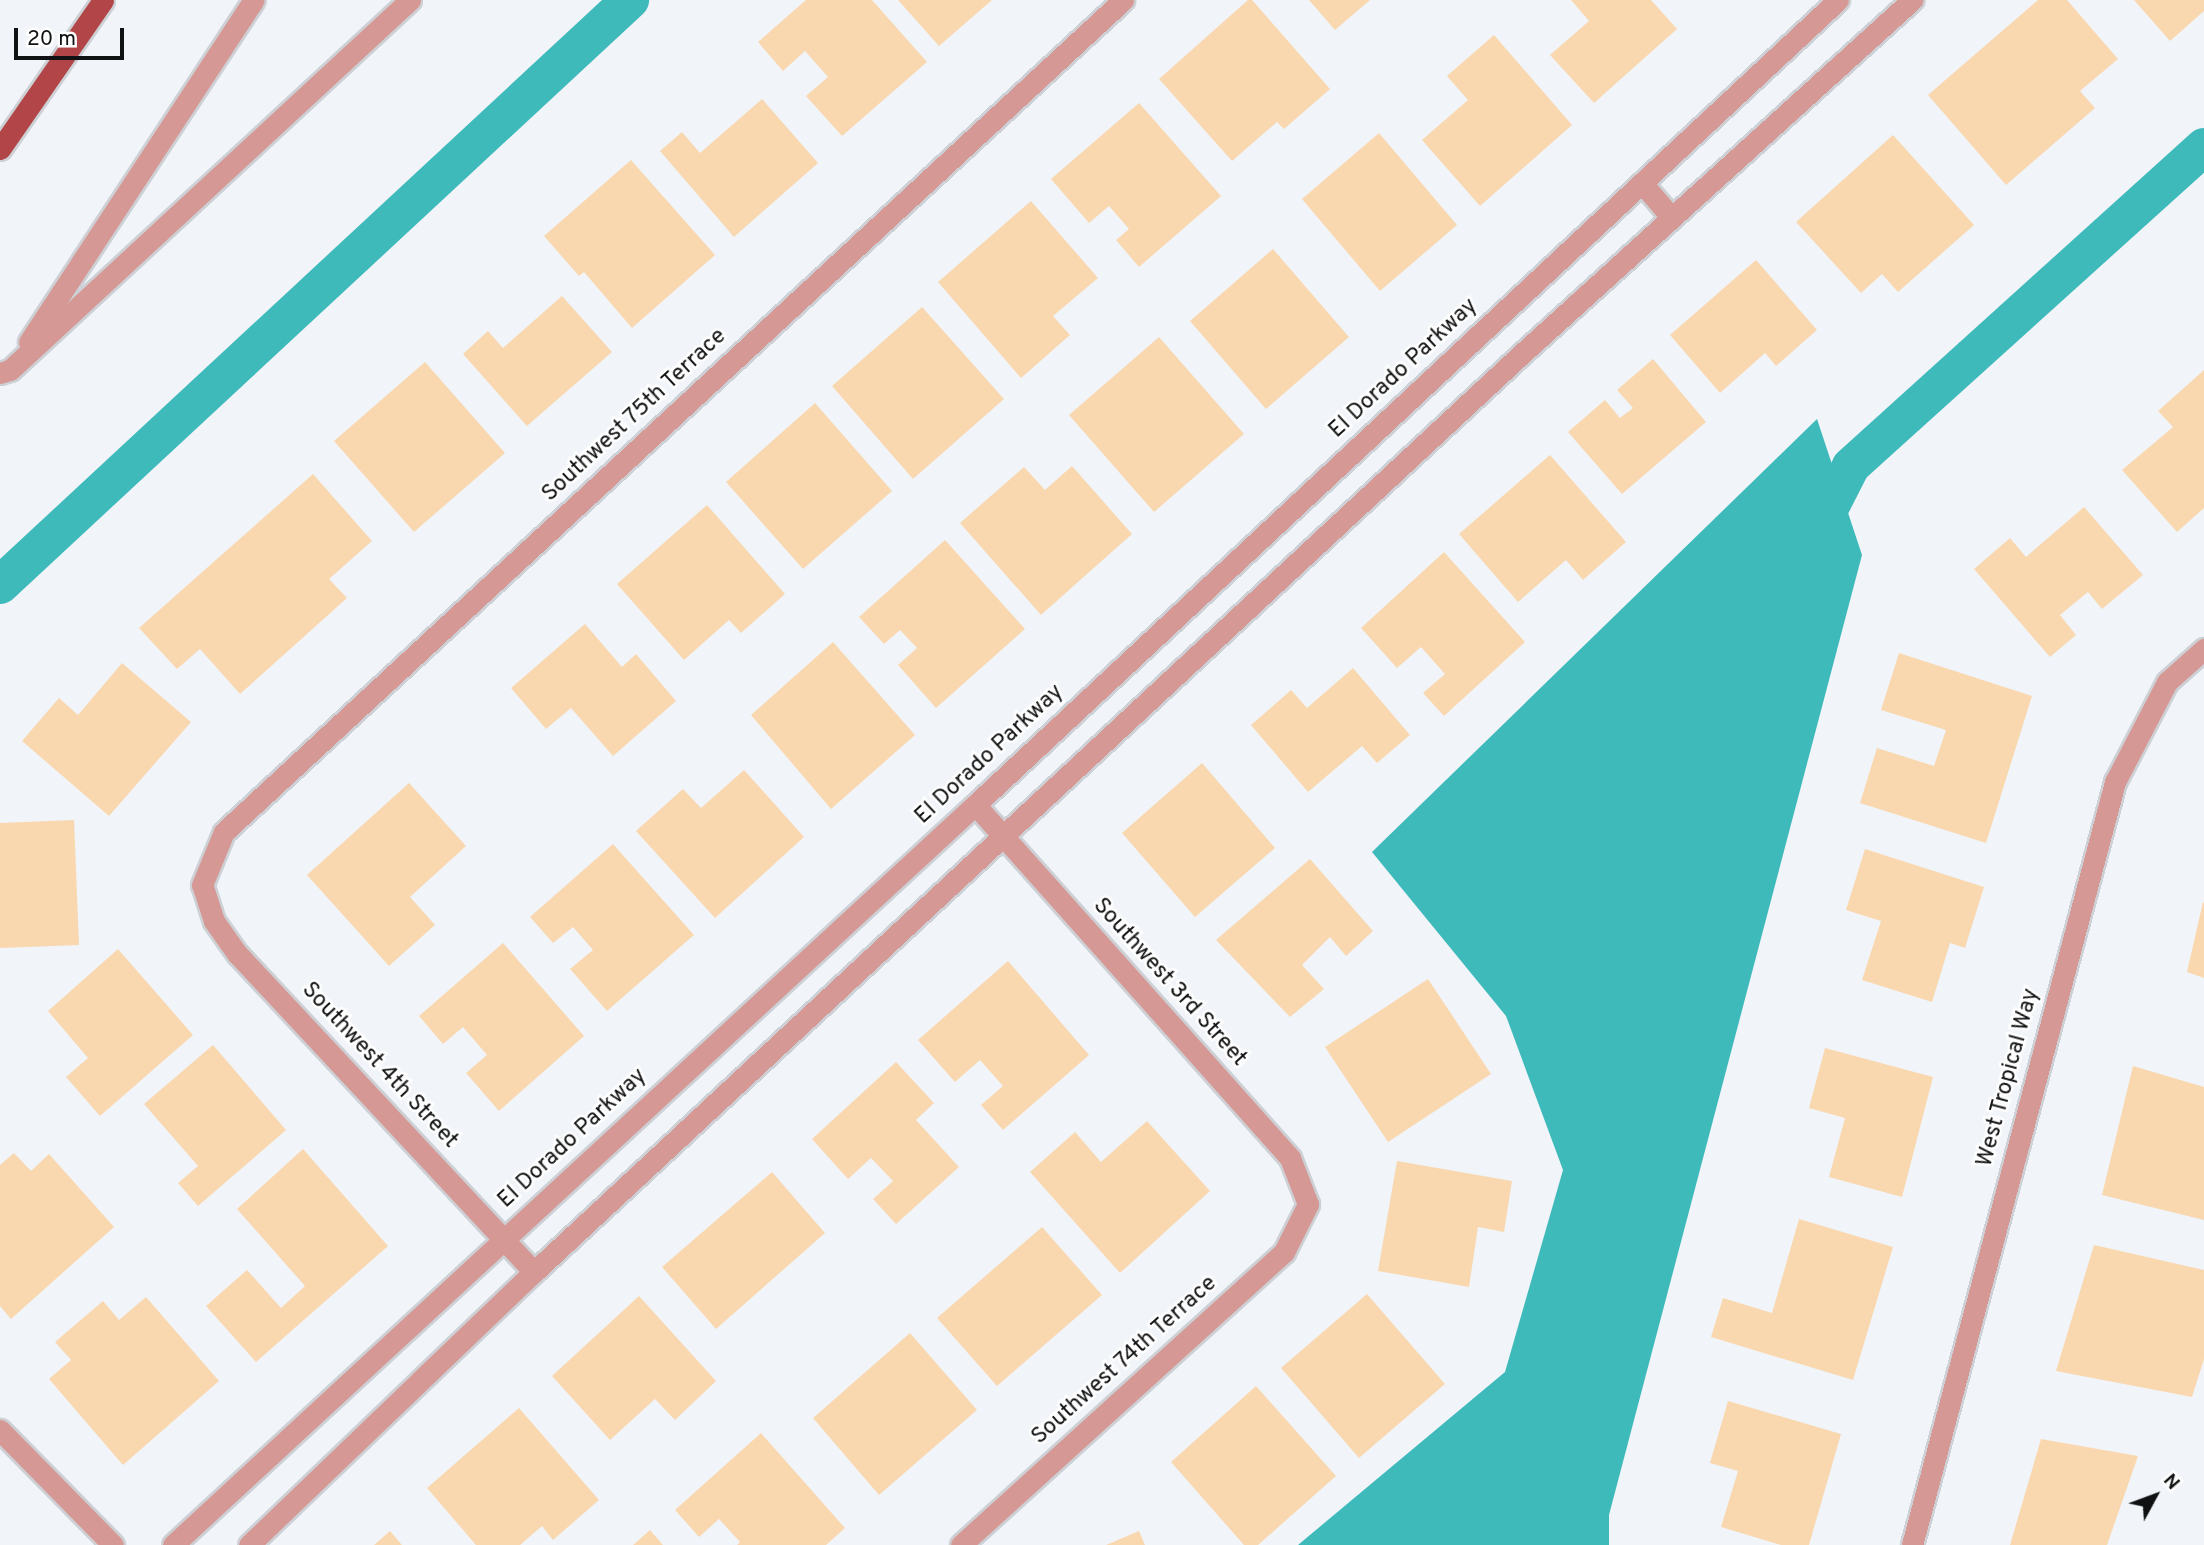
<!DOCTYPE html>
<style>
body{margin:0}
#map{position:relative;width:2204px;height:1545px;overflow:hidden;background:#f1f4f9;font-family:Overpass,sans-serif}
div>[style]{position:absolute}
.water>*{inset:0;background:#3fbabb}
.canal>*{height:38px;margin:-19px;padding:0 19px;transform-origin:19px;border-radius:19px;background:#3fbabb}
.building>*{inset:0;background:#f9d8b0}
.roads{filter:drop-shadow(2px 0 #cdd0d4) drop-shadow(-2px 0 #cdd0d4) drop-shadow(0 2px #cdd0d4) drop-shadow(0 -2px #cdd0d4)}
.service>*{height:21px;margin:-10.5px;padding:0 10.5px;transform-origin:10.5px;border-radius:10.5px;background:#d69895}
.minor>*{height:21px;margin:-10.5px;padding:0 10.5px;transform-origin:10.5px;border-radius:10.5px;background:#d69895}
.primary>*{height:21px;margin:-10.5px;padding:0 10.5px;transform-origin:10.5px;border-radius:10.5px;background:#b14547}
span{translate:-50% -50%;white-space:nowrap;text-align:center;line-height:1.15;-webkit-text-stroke:5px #fff;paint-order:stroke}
.street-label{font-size:23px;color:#101112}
.north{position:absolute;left:2120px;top:1461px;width:70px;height:70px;-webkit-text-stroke:5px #fff;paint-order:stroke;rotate:49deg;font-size:19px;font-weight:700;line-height:28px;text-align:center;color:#101112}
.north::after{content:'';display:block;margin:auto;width:24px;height:32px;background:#101112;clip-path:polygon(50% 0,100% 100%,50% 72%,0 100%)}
.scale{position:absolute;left:14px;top:28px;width:110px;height:32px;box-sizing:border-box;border:4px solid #101112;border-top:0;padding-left:9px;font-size:21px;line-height:24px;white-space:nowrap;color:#101112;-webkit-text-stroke:5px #fff;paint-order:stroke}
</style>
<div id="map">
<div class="water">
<i style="clip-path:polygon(1817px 419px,1862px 555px,1609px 1515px,1609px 1545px,1298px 1545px,1505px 1372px,1563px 1170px,1506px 1016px,1372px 852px)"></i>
</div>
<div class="canal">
<i style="left:1816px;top:535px;width:77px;rotate:-63.1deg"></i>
<i style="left:1851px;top:466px;width:476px;rotate:-42.1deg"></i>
<i style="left:0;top:585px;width:860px;rotate:-42.88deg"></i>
</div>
<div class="building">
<i style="clip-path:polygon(806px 0,872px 0,927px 62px,842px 136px,806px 96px,828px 77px,805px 51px,783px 71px,758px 42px)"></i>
<i style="clip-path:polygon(898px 0,992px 0,939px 46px)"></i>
<i style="clip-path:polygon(1248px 0,1252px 0,1330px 89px,1284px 129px,1277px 122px,1232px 161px,1159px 79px)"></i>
<i style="clip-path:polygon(1309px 0,1370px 0,1335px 30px)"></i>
<i style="clip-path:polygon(1571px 0,1651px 0,1677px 29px,1594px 103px,1550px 55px,1589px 21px)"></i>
<i style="clip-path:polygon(2038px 0,2067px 0,2118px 59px,2080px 91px,2095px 108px,2006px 185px,1928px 95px)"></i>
<i style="clip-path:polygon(2134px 0,2204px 0,2204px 11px,2170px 41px)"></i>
<i style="clip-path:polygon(1494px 35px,1572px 125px,1480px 206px,1422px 140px,1468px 100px,1447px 76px)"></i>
<i style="clip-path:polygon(762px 99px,818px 163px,734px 237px,660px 151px,682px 132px,700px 153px)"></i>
<i style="clip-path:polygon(1139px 103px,1221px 196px,1139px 267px,1116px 240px,1129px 229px,1109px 206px,1089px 223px,1051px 179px)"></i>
<i style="clip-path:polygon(1379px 133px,1457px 225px,1380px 291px,1302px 199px)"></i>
<i style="clip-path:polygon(1893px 135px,1974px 225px,1898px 292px,1882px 274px,1861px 293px,1796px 222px)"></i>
<i style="clip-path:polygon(631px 160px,715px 255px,632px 328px,584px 272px,579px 276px,544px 236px)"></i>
<i style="clip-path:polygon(1031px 201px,1098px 278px,1053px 316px,1070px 335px,1021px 378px,938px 282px)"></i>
<i style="clip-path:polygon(1273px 249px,1349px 337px,1266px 409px,1190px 321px)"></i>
<i style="clip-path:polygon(1756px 260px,1817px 330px,1776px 366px,1765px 353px,1720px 393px,1670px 335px)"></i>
<i style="clip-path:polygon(562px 296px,612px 352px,527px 426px,463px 354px,488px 331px,503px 348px)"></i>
<i style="clip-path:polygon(922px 307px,1004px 399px,913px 479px,832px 386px)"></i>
<i style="clip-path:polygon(1159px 337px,1244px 434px,1154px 512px,1069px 415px)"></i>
<i style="clip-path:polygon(1653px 359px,1706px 422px,1622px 494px,1568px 432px,1605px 400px,1620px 418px,1633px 408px,1617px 390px)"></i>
<i style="clip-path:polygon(425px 362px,505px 453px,414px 532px,334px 441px)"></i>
<i style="clip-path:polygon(2204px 370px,2204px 508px,2177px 532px,2122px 470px,2173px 427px,2158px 411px)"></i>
<i style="clip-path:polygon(815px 403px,892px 491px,803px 569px,726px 482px)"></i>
<i style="clip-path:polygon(1550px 455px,1626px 542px,1583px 580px,1566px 560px,1518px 602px,1459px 534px)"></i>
<i style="clip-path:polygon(1072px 466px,1132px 534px,1041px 615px,960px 523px,1024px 467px,1045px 490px)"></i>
<i style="clip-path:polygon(313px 474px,372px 541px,329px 579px,347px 598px,240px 694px,200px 649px,177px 669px,139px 628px)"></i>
<i style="clip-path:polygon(707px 505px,785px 594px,741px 633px,729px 620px,684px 660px,617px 584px)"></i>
<i style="clip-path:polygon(2084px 507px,2143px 575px,2102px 609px,2088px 592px,2060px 615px,2076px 635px,2050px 657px,1974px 569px,2010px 538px,2026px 557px)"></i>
<i style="clip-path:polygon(945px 540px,1025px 629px,936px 708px,898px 665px,917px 648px,900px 630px,884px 644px,859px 617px)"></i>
<i style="clip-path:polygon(1444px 552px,1525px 642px,1444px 716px,1423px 693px,1445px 674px,1421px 647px,1397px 668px,1361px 628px)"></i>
<i style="clip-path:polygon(585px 624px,622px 667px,636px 654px,676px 701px,613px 756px,571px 708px,546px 729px,511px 688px)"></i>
<i style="clip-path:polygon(833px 642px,915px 735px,831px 809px,751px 715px)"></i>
<i style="clip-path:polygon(1899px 653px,2032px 696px,1986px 843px,1860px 803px,1877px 748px,1934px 766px,1946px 730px,1881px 710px)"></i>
<i style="clip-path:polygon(122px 663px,191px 722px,109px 816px,22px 741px,59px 698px,78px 715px)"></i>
<i style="clip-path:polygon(1353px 668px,1410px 735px,1377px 763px,1362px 746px,1308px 792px,1251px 725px,1291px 690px,1307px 708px)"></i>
<i style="clip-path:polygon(1202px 763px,1275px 848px,1195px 917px,1122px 833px)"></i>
<i style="clip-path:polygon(744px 770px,804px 837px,715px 918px,636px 831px,683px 789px,701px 808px)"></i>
<i style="clip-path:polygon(409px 783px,466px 846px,410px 897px,435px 925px,389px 966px,307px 875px)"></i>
<i style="clip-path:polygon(74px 820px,79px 945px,0 948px,0 823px)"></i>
<i style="clip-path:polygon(613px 844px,694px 935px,607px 1011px,570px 969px,593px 950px,573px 927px,553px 943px,530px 917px)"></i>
<i style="clip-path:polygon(1865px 849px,1984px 887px,1965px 948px,1950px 943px,1932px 1002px,1862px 980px,1881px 921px,1846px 910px)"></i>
<i style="clip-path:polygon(1310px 859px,1373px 931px,1346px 956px,1330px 937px,1302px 965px,1324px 989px,1290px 1017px,1216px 940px)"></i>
<i style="clip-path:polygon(2203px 902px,2204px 903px,2204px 978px,2187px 972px)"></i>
<i style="clip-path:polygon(503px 943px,584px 1036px,499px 1111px,466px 1073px,487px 1055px,463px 1027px,443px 1044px,419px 1016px)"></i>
<i style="clip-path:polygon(118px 949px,193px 1035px,100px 1116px,66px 1077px,88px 1058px,48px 1011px)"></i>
<i style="clip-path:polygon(1008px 961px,1089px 1055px,1003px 1130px,981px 1105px,1003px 1086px,980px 1060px,955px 1082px,918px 1040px)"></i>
<i style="clip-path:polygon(1428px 979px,1491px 1074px,1388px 1142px,1325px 1047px)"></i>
<i style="clip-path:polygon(213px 1045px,286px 1130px,198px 1206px,178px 1183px,198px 1166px,144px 1104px)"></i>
<i style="clip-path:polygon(1825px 1048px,1933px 1077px,1902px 1197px,1829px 1177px,1845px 1118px,1809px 1108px)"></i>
<i style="clip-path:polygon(896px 1062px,934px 1103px,916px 1120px,959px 1167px,896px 1224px,873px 1199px,893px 1181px,871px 1158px,848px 1179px,812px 1139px)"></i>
<i style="clip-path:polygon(2133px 1066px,2204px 1087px,2204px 1220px,2102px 1195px)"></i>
<i style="clip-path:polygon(1147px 1121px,1210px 1191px,1120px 1273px,1030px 1172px,1075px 1132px,1101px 1162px)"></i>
<i style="clip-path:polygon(303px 1149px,388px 1246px,256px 1362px,206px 1306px,247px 1270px,281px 1308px,305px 1286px,237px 1209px)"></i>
<i style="clip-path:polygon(14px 1153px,31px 1171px,49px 1154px,114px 1227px,11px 1319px,0 1306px,0 1165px)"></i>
<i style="clip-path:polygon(1397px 1161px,1512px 1181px,1504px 1232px,1478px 1227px,1469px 1287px,1378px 1271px)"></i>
<i style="clip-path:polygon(772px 1172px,825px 1233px,716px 1329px,662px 1267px)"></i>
<i style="clip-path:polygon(1799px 1219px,1893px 1247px,1853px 1380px,1711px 1337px,1723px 1298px,1772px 1313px)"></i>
<i style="clip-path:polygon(1042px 1227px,1102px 1295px,997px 1386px,937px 1318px)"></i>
<i style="clip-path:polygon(2094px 1245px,2204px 1270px,2204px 1359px,2192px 1397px,2056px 1371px)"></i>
<i style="clip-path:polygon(1367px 1294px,1445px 1384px,1359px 1458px,1281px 1368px)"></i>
<i style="clip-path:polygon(639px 1296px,716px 1381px,675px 1420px,655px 1399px,610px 1440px,552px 1376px)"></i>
<i style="clip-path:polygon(146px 1297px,219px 1381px,123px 1465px,49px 1379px,71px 1360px,55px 1342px,103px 1301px,119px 1320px)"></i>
<i style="clip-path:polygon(910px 1333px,977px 1410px,879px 1495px,813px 1418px)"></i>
<i style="clip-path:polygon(1256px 1386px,1336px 1476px,1258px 1545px,1244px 1545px,1171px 1462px)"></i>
<i style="clip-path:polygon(1728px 1401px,1841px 1434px,1809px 1545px,1781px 1545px,1721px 1527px,1738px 1471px,1710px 1463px)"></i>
<i style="clip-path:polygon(519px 1408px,599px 1500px,553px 1540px,542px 1526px,520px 1545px,476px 1545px,427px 1488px)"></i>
<i style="clip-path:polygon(761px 1433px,845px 1528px,826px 1545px,737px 1545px,740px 1542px,719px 1519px,699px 1537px,675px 1510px)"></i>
<i style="clip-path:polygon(2041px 1439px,2138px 1456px,2107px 1545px,2010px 1545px)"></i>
<i style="clip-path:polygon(650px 1530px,663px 1545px,633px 1545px)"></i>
<i style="clip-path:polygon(390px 1531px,402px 1545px,374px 1545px)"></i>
<i style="clip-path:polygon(1139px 1531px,1145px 1545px,1106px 1545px)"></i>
</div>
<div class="roads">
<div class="service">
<i style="left:1642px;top:183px;width:46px;rotate:49.4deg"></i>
<i style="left:29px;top:342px;width:409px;rotate:-56.7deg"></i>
<i style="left:0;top:373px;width:10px;rotate:-17deg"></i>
<i style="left:10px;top:370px;width:545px;rotate:-42.77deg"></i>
</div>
<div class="minor">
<i style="left:534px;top:1272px;width:434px;rotate:-133deg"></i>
<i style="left:238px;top:955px;width:42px;rotate:-125.2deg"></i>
<i style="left:214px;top:921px;width:38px;rotate:-108deg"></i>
<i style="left:202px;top:885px;width:57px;rotate:-67.5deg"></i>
<i style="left:224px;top:832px;width:1225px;rotate:-42.78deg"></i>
<i style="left:0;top:1430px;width:161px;rotate:45.5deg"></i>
<i style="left:173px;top:1545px;width:1091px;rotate:-42.7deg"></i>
<i style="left:975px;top:805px;width:1180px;rotate:-43.01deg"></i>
<i style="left:249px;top:1545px;width:395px;rotate:-43.8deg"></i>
<i style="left:534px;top:1272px;width:1341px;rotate:-42.91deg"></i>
<i style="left:1516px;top:359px;width:535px;rotate:-42.19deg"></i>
<i style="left:961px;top:1545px;width:436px;rotate:-42.2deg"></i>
<i style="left:1284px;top:1252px;width:54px;rotate:-63.4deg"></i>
<i style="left:1308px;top:1204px;width:49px;rotate:-111.4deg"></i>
<i style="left:1290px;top:1158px;width:473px;rotate:-131.7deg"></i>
<i style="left:1912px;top:1545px;width:790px;rotate:-75.1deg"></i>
<i style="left:2115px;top:782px;width:113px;rotate:-62.5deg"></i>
<i style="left:2167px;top:682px;width:50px;rotate:-41.7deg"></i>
</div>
<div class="primary">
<i style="left:0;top:149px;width:181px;rotate:-55.3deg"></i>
</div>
</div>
<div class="street-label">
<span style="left:1404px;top:369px;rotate:-43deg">El Dorado Parkway</span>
<span style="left:635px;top:416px;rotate:-43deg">Southwest 75th Terrace</span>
<span style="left:990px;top:755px;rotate:-43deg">El Dorado Parkway</span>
<span style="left:1169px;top:983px;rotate:48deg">Southwest 3rd Street</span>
<span style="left:379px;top:1066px;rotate:47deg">Southwest 4th Street</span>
<span style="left:2009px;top:1078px;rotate:-75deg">West Tropical Way</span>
<span style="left:573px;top:1139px;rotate:-43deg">El Dorado Parkway</span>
<span style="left:1125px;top:1361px;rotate:-42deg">Southwest 74th Terrace</span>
</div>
<div class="north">N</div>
<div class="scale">20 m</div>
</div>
